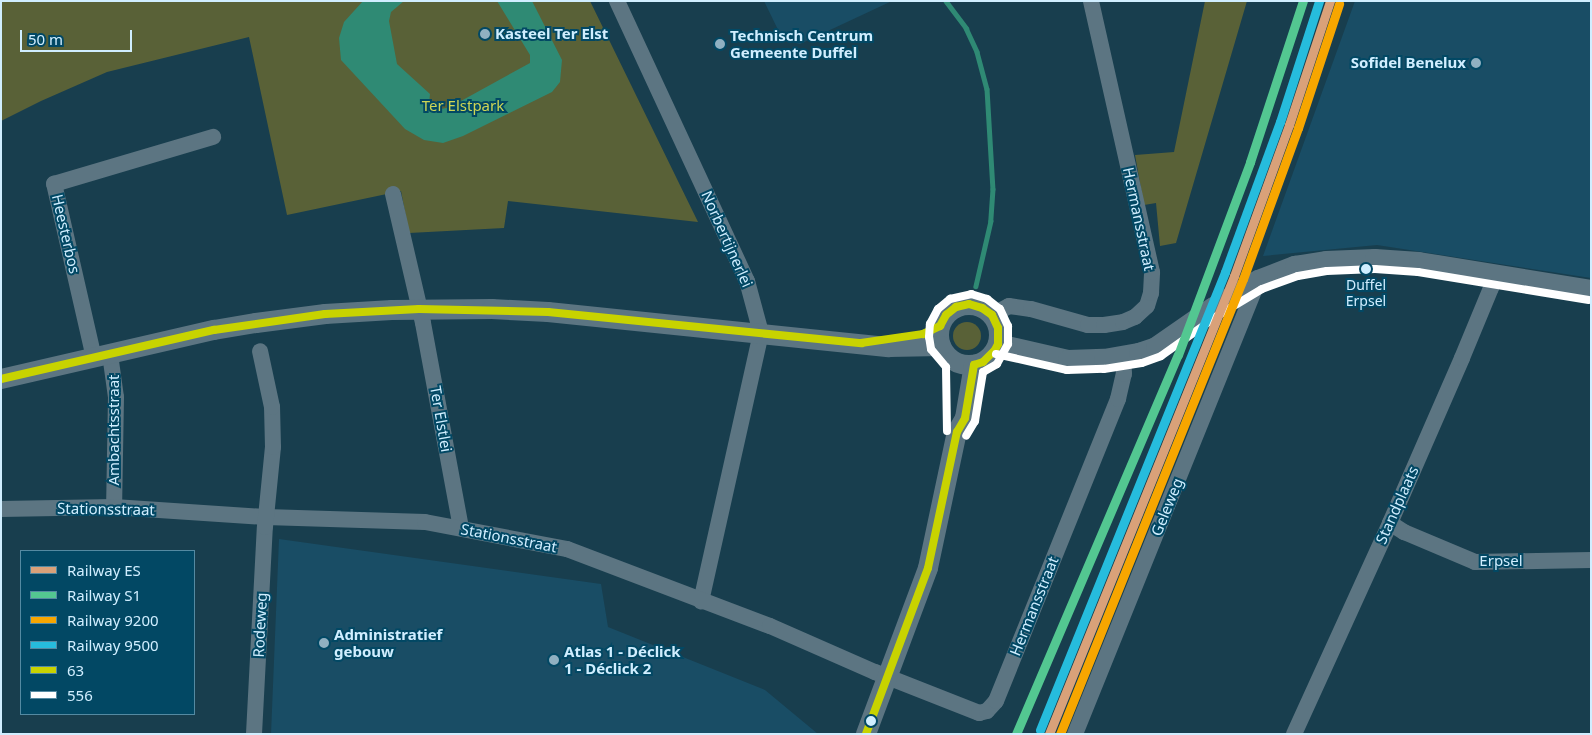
<!DOCTYPE html>
<meta charset="utf-8">
<style>
body{margin:0}
#map{position:relative;width:1592px;height:735px;overflow:hidden;background:#183e4e;font-family:"Noto Sans",sans-serif}
div>[style]{position:absolute}
.built>*{inset:0;background:#194d65}
.green>*{inset:0;background:#596137}
.round{border-radius:50%}
.water>*{inset:0;background:#2f8a74}
.stream>*{height:4.5px;margin:-2.25px;padding:0 2.25px;transform-origin:2.25px;border-radius:2.25px;background:#2f8a74}
.minor>*{height:16px;margin:-8px;padding:0 8px;transform-origin:8px;border-radius:8px;background:#5c7582}
.tertiary>*{height:20px;margin:-10px;padding:0 10px;transform-origin:10px;border-radius:10px;background:#5c7582}
.tertiary>.ring{margin:-10px;padding:0;box-sizing:content-box;background:none;border:20px solid #5c7582;border-radius:50%}
.bus-1>*{height:8px;margin:-4px;padding:0 4px;transform-origin:4px;border-radius:4px;background:#c8d300}
.bus-2>*{height:8px;margin:-4px;padding:0 4px;transform-origin:4px;border-radius:4px;background:#fff}
.rail-1>*{height:9px;margin:-4.5px;padding:0 4.5px;transform-origin:4.5px;border-radius:4.5px;background:#d9a179}
.rail-2>*{height:9px;margin:-4.5px;padding:0 4.5px;transform-origin:4.5px;border-radius:4.5px;background:#53c791}
.rail-3>*{height:9px;margin:-4.5px;padding:0 4.5px;transform-origin:4.5px;border-radius:4.5px;background:#f7a600}
.rail-4>*{height:9px;margin:-4.5px;padding:0 4.5px;transform-origin:4.5px;border-radius:4.5px;background:#26bcdd}
.dots>*{width:14px;height:14px;translate:-50% -50%;box-sizing:border-box;border:2px solid #024864;border-radius:50%}
span{translate:-50% -50%;white-space:nowrap;text-align:center;line-height:1.15;-webkit-text-stroke:4px #024864;paint-order:stroke}
.bus-label{font-size:14px;color:#d0eeff}
.poi-label{font-size:15px;color:#d0eeff;font-weight:700}
.left{translate:0 -50%;text-align:left}
.right{translate:-100% -50%;text-align:right}
.park-label{font-size:15px;color:#ced655}
.street-label{font-size:15px;color:#d0eeff}
.frame{position:absolute;inset:0;border:2px solid #d0eeff;pointer-events:none}
.legend{position:absolute;left:20px;top:550px;width:175px;height:165px;box-sizing:border-box;background:#024864;border:1px solid #548aa2;margin:0;padding:6px 9px;list-style:none;font-size:15px;color:#d0eeff}
.legend li{display:flex;align-items:center;gap:10px;height:25px}
.legend b{width:25px;border:1px solid #548aa2}
.scale{position:absolute;left:20px;top:30px;width:112px;height:22px;box-sizing:border-box;border:2px solid #d0eeff;border-top:0;padding-left:6px;font-size:15px;line-height:18px;white-space:nowrap;color:#d0eeff;-webkit-text-stroke:4px #024864;paint-order:stroke}
</style>
<div id="map">
<div class="built">
<i style="clip-path:polygon(764px 1px,892px 1px,800px 44px,783px 40px)"></i>
<i style="clip-path:polygon(1355px 1px,1591px 1px,1591px 278px,1377px 245px,1263px 256px)"></i>
<i style="clip-path:polygon(279px 539px,601px 584px,608px 627px,765px 690px,818px 734px,271px 734px)"></i>
</div>
<div class="green">
<i style="clip-path:polygon(1px 1px,590px 1px,698px 222px,508px 201px,504px 228px,409px 233px,401px 191px,287px 215px,249px 37px,107px 72px,41px 101px,1px 121px)"></i>
<i style="clip-path:polygon(1205px 1px,1247px 1px,1176px 243px,1160px 246px,1156px 203px,1144px 205px,1135px 155px,1174px 152px)"></i>
<i class="round" style="left:953px;top:322px;width:28px;height:28px"></i>
</div>
<div class="water">
<i style="clip-path:polygon(363px 1px,404px 1px,391px 12px,389px 21px,397px 64px,430px 94px,429px 104px,437px 110px,450px 107px,530px 63px,530px 55px,497px 1px,532px 1px,562px 60px,560px 82px,552px 92px,463px 136px,443px 143px,424px 140px,405px 129px,341px 60px,339px 38px,344px 22px)"></i>
</div>
<div class="stream">
<i style="left:946px;top:1px;width:34px;rotate:53deg"></i>
<i style="left:966px;top:28px;width:26px;rotate:65deg"></i>
<i style="left:977px;top:52px;width:38px;rotate:75deg"></i>
<i style="left:987px;top:89px;width:100px;rotate:86.6deg"></i>
<i style="left:993px;top:189px;width:32px;rotate:94deg"></i>
<i style="left:991px;top:221px;width:67px;rotate:103deg"></i>
</div>
<div class="minor">
<i style="left:617px;top:1px;width:309px;rotate:65.1deg"></i>
<i style="left:747px;top:281px;width:54px;rotate:74.9deg"></i>
<i style="left:761px;top:333px;width:275px;rotate:102.6deg"></i>
<i style="left:393px;top:194px;width:132px;rotate:76.9deg"></i>
<i style="left:423px;top:323px;width:208px;rotate:79.5deg"></i>
<i style="left:992px;top:315px;width:19px;rotate:-28deg"></i>
<i style="left:1009px;top:306px;width:22px;rotate:8deg"></i>
<i style="left:1031px;top:309px;width:59px;rotate:15.7deg"></i>
<i style="left:1088px;top:325px;width:16px"></i>
<i style="left:1104px;top:325px;width:19px;rotate:-9deg"></i>
<i style="left:1123px;top:322px;width:13px;rotate:-23deg"></i>
<i style="left:1135px;top:317px;width:16px;rotate:-43deg"></i>
<i style="left:1147px;top:306px;width:14px;rotate:-73deg"></i>
<i style="left:1151px;top:293px;width:21px;rotate:-87deg"></i>
<i style="left:1152px;top:272px;width:278px;rotate:-102.7deg"></i>
<i style="left:110px;top:354px;width:43px;rotate:82.1deg"></i>
<i style="left:116px;top:397px;width:110px;rotate:91deg"></i>
<i style="left:94px;top:358px;width:179px;rotate:-102.9deg"></i>
<i style="left:54px;top:184px;width:166px;rotate:-16.5deg"></i>
<i style="left:1px;top:509px;width:113px;rotate:-1deg"></i>
<i style="left:114px;top:507px;width:152px;rotate:3.8deg"></i>
<i style="left:266px;top:517px;width:159px;rotate:1.8deg"></i>
<i style="left:425px;top:522px;width:145px;rotate:10.8deg"></i>
<i style="left:567px;top:549px;width:217px;rotate:20.8deg"></i>
<i style="left:770px;top:626px;width:115px;rotate:23.7deg"></i>
<i style="left:875px;top:672px;width:112px;rotate:21.5deg"></i>
<i style="left:979px;top:713px;width:8px;rotate:-14deg"></i>
<i style="left:987px;top:711px;width:13px;rotate:-48deg"></i>
<i style="left:996px;top:701px;width:326px;rotate:-68deg"></i>
<i style="left:1118px;top:399px;width:26px;rotate:-77deg"></i>
<i style="left:1124px;top:374px;width:17px;rotate:-93deg"></i>
<i style="left:1390px;top:523px;width:17px;rotate:33deg"></i>
<i style="left:1404px;top:532px;width:77px;rotate:22.9deg"></i>
<i style="left:1475px;top:562px;width:116px;rotate:-1deg"></i>
<i style="left:254px;top:734px;width:207px;rotate:-87deg"></i>
<i style="left:265px;top:527px;width:80px;rotate:-84.3deg"></i>
<i style="left:273px;top:447px;width:40px;rotate:-91.4deg"></i>
<i style="left:272px;top:407px;width:57px;rotate:-102.1deg"></i>
<i style="left:1075px;top:734px;width:489px;rotate:-68deg"></i>
<i style="left:1294px;top:734px;width:232px;rotate:-65.5deg"></i>
<i style="left:1390px;top:523px;width:180px;rotate:-66.4deg"></i>
<i style="left:1462px;top:358px;width:76px;rotate:-67.5deg"></i>
<i style="left:1491px;top:288px;width:14px;rotate:-82deg"></i>
</div>
<div class="tertiary">
<i class="ring" style="left:939px;top:305px;width:40px;height:40px"></i>
<i style="left:998px;top:344px;width:72px;rotate:12.9deg"></i>
<i style="left:1068px;top:360px;width:36px;rotate:-2deg"></i>
<i style="left:1104px;top:359px;width:36px;rotate:-10deg"></i>
<i style="left:1139px;top:353px;width:18px;rotate:-19deg"></i>
<i style="left:1156px;top:347px;width:68px;rotate:-34.9deg"></i>
<i style="left:1212px;top:308px;width:54px;rotate:-31.3deg"></i>
<i style="left:1258px;top:280px;width:40px;rotate:-21deg"></i>
<i style="left:1295px;top:266px;width:31px;rotate:-9deg"></i>
<i style="left:1326px;top:261px;width:49px;rotate:-2.3deg"></i>
<i style="left:1375px;top:259px;width:44px;rotate:3.9deg"></i>
<i style="left:1419px;top:262px;width:174px;rotate:9.2deg"></i>
<i style="left:1px;top:379px;width:219px;rotate:-13deg"></i>
<i style="left:214px;top:330px;width:43px;rotate:-9.5deg"></i>
<i style="left:256px;top:323px;width:70px;rotate:-7.4deg"></i>
<i style="left:325px;top:314px;width:67px;rotate:-3.4deg"></i>
<i style="left:392px;top:310px;width:100px;rotate:-0.6deg"></i>
<i style="left:492px;top:309px;width:56px;rotate:3.1deg"></i>
<i style="left:548px;top:312px;width:343px;rotate:5.9deg"></i>
<i style="left:889px;top:347px;width:52px;rotate:-1.1deg"></i>
<i style="left:866px;top:734px;width:177px;rotate:-69.5deg"></i>
<i style="left:928px;top:568px;width:139px;rotate:-78deg"></i>
<i style="left:957px;top:432px;width:16px;rotate:-60deg"></i>
<i style="left:965px;top:418px;width:54px;rotate:-80.4deg"></i>
</div>
<div class="bus-1">
<i style="left:1px;top:379px;width:219px;rotate:-13deg"></i>
<i style="left:214px;top:330px;width:112px;rotate:-8.2deg"></i>
<i style="left:325px;top:314px;width:94px;rotate:-3deg"></i>
<i style="left:419px;top:309px;width:129px;rotate:1.3deg"></i>
<i style="left:548px;top:312px;width:315px;rotate:5.7deg"></i>
<i style="left:861px;top:343px;width:63px;rotate:-8.3deg"></i>
<i style="left:923px;top:334px;width:19px;rotate:-25deg"></i>
<i style="left:940px;top:326px;width:13px;rotate:-61deg"></i>
<i style="left:946px;top:315px;width:13px;rotate:-39deg"></i>
<i style="left:956px;top:307px;width:13px;rotate:-13deg"></i>
<i style="left:969px;top:304px;width:14px;rotate:17deg"></i>
<i style="left:982px;top:308px;width:12px;rotate:35deg"></i>
<i style="left:992px;top:315px;width:14px;rotate:65deg"></i>
<i style="left:998px;top:328px;width:16px;rotate:90deg"></i>
<i style="left:998px;top:344px;width:7px;rotate:117deg"></i>
<i style="left:995px;top:350px;width:17px;rotate:135deg"></i>
<i style="left:983px;top:362px;width:9px;rotate:162deg"></i>
<i style="left:866px;top:734px;width:177px;rotate:-69.5deg"></i>
<i style="left:928px;top:568px;width:139px;rotate:-78deg"></i>
<i style="left:957px;top:432px;width:16px;rotate:-60deg"></i>
<i style="left:965px;top:418px;width:54px;rotate:-80.4deg"></i>
</div>
<div class="bus-2">
<i style="left:996px;top:354px;width:73px;rotate:12.7deg"></i>
<i style="left:1067px;top:370px;width:37px;rotate:-2deg"></i>
<i style="left:1104px;top:369px;width:38px;rotate:-9deg"></i>
<i style="left:1142px;top:363px;width:20px;rotate:-20deg"></i>
<i style="left:1161px;top:356px;width:69px;rotate:-35.5deg"></i>
<i style="left:1217px;top:316px;width:52px;rotate:-31deg"></i>
<i style="left:1262px;top:289px;width:38px;rotate:-20deg"></i>
<i style="left:1298px;top:276px;width:29px;rotate:-10deg"></i>
<i style="left:1327px;top:271px;width:48px;rotate:-2.4deg"></i>
<i style="left:1375px;top:269px;width:43px;rotate:4deg"></i>
<i style="left:1418px;top:272px;width:173px;rotate:9.3deg"></i>
<i style="left:947px;top:431px;width:64px;rotate:-90.9deg"></i>
<i style="left:946px;top:367px;width:23px;rotate:-130deg"></i>
<i style="left:931px;top:349px;width:12px;rotate:-99deg"></i>
<i style="left:929px;top:337px;width:13px;rotate:-86deg"></i>
<i style="left:930px;top:324px;width:17px;rotate:-62deg"></i>
<i style="left:938px;top:309px;width:16px;rotate:-40deg"></i>
<i style="left:950px;top:299px;width:22px;rotate:-13deg"></i>
<i style="left:971px;top:294px;width:17px;rotate:17deg"></i>
<i style="left:987px;top:299px;width:16px;rotate:38deg"></i>
<i style="left:1000px;top:309px;width:19px;rotate:65deg"></i>
<i style="left:1008px;top:326px;width:18px;rotate:90deg"></i>
<i style="left:1008px;top:344px;width:23px;rotate:119deg"></i>
<i style="left:997px;top:364px;width:16px;rotate:150deg"></i>
<i style="left:983px;top:372px;width:50px;rotate:99.3deg"></i>
<i style="left:975px;top:421px;width:17px;rotate:121deg"></i>
</div>
<div class="rail-1">
<i style="left:1049px;top:734px;width:494px;rotate:-68deg"></i>
<i style="left:1234px;top:276px;width:161px;rotate:-70deg"></i>
<i style="left:1289px;top:125px;width:131px;rotate:-71.7deg"></i>
</div>
<div class="rail-2">
<i style="left:1016px;top:734px;width:412px;rotate:-66.9deg"></i>
<i style="left:1178px;top:355px;width:206px;rotate:-69.5deg"></i>
<i style="left:1250px;top:162px;width:169px;rotate:-71.8deg"></i>
</div>
<div class="rail-3">
<i style="left:1060px;top:734px;width:490px;rotate:-68.1deg"></i>
<i style="left:1243px;top:279px;width:161px;rotate:-70deg"></i>
<i style="left:1298px;top:128px;width:131px;rotate:-71.7deg"></i>
</div>
<div class="rail-4">
<i style="left:1040px;top:730px;width:494px;rotate:-68deg"></i>
<i style="left:1225px;top:272px;width:160px;rotate:-69.9deg"></i>
<i style="left:1280px;top:122px;width:127px;rotate:-72.1deg"></i>
</div>
<div class="dots">
<i style="left:485px;top:34px;background:#90b0c1"></i>
<i style="left:720px;top:44px;background:#90b0c1"></i>
<i style="left:1476px;top:63px;background:#90b0c1"></i>
<i style="left:1366px;top:269px;background:#d0eeff"></i>
<i style="left:324px;top:643px;background:#90b0c1"></i>
<i style="left:554px;top:660px;background:#90b0c1"></i>
<i style="left:871px;top:721px;background:#d0eeff"></i>
</div>
<div class="bus-label">
<span style="left:1366px;top:293px">Duffel<br>Erpsel</span>
</div>
<div class="poi-label">
<span class="left" style="left:495px;top:34px">Kasteel Ter Elst</span>
<span class="left" style="left:730px;top:44px">Technisch Centrum<br>Gemeente Duffel</span>
<span class="right" style="left:1466px;top:63px">Sofidel Benelux</span>
<span class="left" style="left:334px;top:643px">Administratief<br>gebouw</span>
<span class="left" style="left:564px;top:660px">Atlas 1 - Déclick<br>1 - Déclick 2</span>
</div>
<div class="park-label">
<span style="left:463px;top:106px">Ter Elstpark</span>
</div>
<div class="street-label">
<span style="left:1139px;top:219px;rotate:78deg">Hermansstraat</span>
<span style="left:66px;top:234px;rotate:77deg">Heesterbos</span>
<span style="left:727px;top:239px;rotate:66deg">Norbertijnerlei</span>
<span style="left:441px;top:419px;rotate:80deg">Ter Elstlei</span>
<span style="left:114px;top:430px;rotate:-90deg">Ambachtsstraat</span>
<span style="left:1397px;top:505px;rotate:-66deg">Standplaats</span>
<span style="left:1167px;top:507px;rotate:-68deg">Geleweg</span>
<span style="left:106px;top:509px;rotate:1deg">Stationsstraat</span>
<span style="left:509px;top:538px;rotate:11deg">Stationsstraat</span>
<span style="left:1501px;top:561px">Erpsel</span>
<span style="left:1034px;top:606px;rotate:-68deg">Hermansstraat</span>
<span style="left:260px;top:625px;rotate:-87deg">Rodeweg</span>
</div>
<div class="frame"></div>
<ul class="legend">
<li><b style="height:6px;background:#d9a179"></b>Railway ES</li>
<li><b style="height:6px;background:#53c791"></b>Railway S1</li>
<li><b style="height:6px;background:#f7a600"></b>Railway 9200</li>
<li><b style="height:6px;background:#26bcdd"></b>Railway 9500</li>
<li><b style="height:6px;background:#c8d300"></b>63</li>
<li><b style="height:6px;background:#fff"></b>556</li>
</ul>
<div class="scale">50 m</div>
</div>
